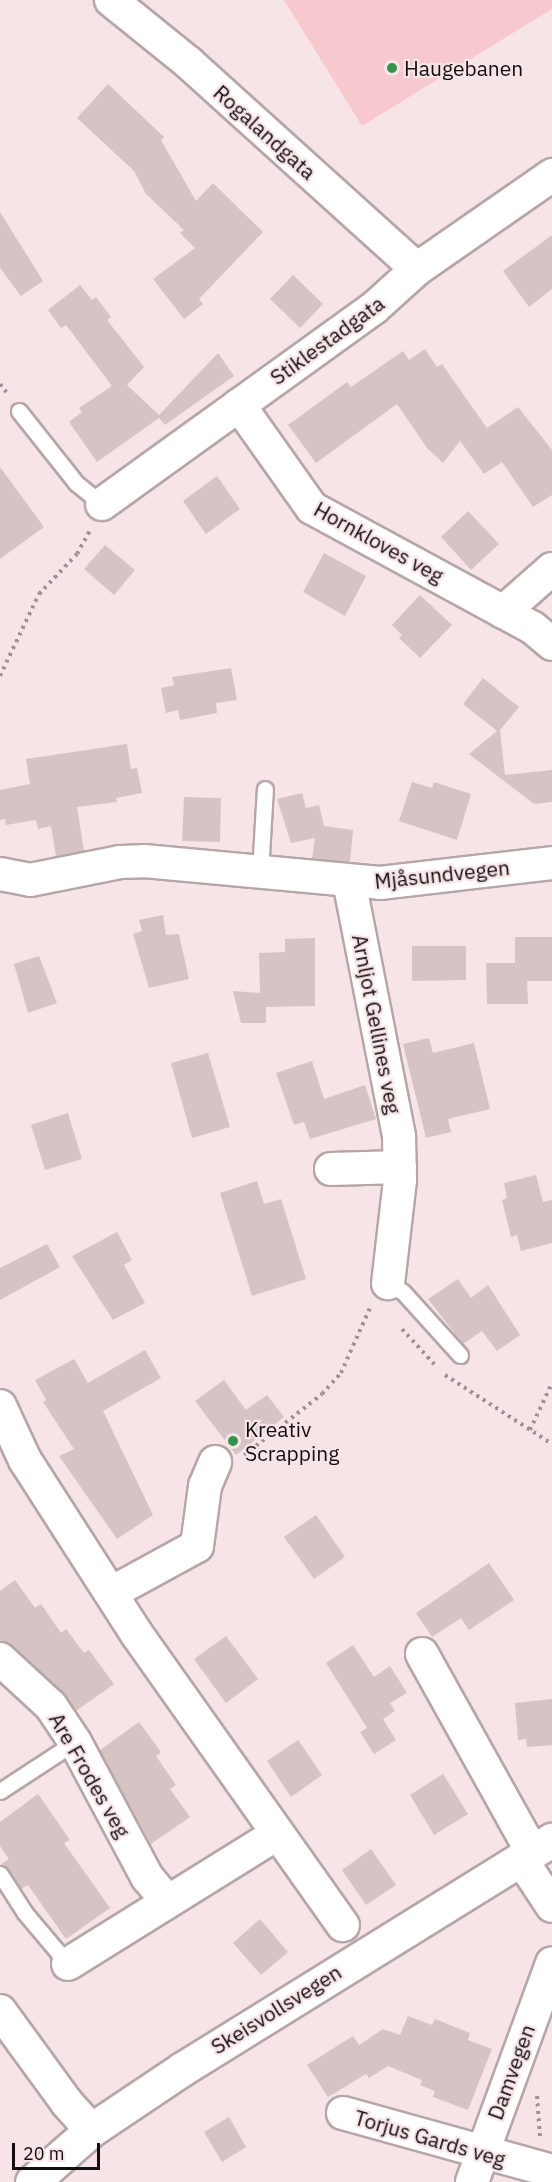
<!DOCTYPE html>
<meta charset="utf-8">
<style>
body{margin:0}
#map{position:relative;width:552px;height:2182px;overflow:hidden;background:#f6e4e6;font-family:"IBM Plex Sans",sans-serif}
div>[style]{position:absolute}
.green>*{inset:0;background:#f7c8cd}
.building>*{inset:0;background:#d6c4c5}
.path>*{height:4px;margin-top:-2px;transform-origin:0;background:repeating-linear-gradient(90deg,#a09294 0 3px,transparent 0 7.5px)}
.roads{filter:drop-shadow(2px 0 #b7a6a7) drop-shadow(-2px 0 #b7a6a7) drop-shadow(0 2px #b7a6a7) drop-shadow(0 -2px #b7a6a7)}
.service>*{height:15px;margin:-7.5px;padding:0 7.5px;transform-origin:7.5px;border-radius:7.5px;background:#fff}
.minor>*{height:32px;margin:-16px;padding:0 16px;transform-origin:16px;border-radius:16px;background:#fff}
.secondary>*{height:33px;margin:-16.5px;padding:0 16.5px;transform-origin:16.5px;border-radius:16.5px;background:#fff}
.dots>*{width:16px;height:16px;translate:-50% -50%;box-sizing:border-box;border:3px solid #f6e4e6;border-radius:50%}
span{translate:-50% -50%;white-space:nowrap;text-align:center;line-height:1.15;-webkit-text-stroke:4.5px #f6e4e6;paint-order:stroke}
.poi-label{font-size:21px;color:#140e0f}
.left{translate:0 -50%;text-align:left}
.street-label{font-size:21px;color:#140e0f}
.scale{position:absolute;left:12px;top:2143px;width:88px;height:27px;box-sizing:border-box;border:3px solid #140e0f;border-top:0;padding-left:8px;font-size:18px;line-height:21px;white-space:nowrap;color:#140e0f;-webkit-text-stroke:4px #f6e4e6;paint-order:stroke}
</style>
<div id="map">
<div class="green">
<i style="clip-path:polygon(284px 0,552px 0,552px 9px,362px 126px)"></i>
</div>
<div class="building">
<i style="clip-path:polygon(108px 84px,164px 137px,161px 140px,196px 201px,213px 183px,263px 232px,199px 299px,203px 304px,184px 319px,153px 279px,195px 248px,180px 233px,184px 230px,146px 194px,134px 171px,77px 118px)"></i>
<i style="clip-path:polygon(0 212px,43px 281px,21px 296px,0 268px)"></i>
<i style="clip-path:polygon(552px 235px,552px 289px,529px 307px,503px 271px)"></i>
<i style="clip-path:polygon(293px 275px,323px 304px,300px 328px,270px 299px)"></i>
<i style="clip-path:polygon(80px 285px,92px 300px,96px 297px,111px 317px,107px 320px,144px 367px,127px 385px,159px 415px,218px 353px,234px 376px,165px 425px,159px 418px,97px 462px,69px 422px,82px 412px,79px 408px,112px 386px,66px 325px,61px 328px,48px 310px)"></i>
<i style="clip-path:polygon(425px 349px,437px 367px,442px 364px,487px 428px,518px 407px,552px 450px,552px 495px,533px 507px,502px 462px,484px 474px,460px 441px,443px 463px,427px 448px,397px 404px,316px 463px,288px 425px,347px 382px,351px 387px,403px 351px,409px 360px)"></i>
<i style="clip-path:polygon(0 467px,44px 527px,0 559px)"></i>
<i style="clip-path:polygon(217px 476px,240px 509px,206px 534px,183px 501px)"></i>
<i style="clip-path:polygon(468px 511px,499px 544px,471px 570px,441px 537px)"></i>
<i style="clip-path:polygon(105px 545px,135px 570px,114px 595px,84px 569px)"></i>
<i style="clip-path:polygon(324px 553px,366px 576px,345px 616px,303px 592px)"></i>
<i style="clip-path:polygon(420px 595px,452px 625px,420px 658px,399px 638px,402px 635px,392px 625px)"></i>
<i style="clip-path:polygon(231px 668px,237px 700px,216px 703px,217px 713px,180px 720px,178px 710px,166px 713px,161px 688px,174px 685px,172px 677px)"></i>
<i style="clip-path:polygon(483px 678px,519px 707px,500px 730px,505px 775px,552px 770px,552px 802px,534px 804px,469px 754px,497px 731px,463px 704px)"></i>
<i style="clip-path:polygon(127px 744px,131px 769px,137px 768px,142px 793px,116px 798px,117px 802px,77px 807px,84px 851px,56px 856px,51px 826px,38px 829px,36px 820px,6px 825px,5px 819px,0 820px,0 790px,30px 784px,26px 759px)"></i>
<i style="clip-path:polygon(412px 782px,432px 788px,434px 782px,471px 794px,457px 840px,399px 821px)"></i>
<i style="clip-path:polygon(302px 793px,306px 808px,319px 805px,324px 826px,353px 830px,350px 862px,312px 859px,315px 838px,291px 843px,277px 799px)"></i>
<i style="clip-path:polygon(184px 797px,221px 798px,220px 842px,182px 841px)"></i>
<i style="clip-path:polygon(163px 915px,166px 935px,179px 934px,189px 979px,149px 988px,133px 934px,142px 931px,139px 920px)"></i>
<i style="clip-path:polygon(515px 937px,552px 937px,552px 981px,527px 981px,528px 1004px,487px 1004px,486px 963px,515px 963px)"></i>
<i style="clip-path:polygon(315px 938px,315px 1006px,266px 1007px,266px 1023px,241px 1023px,233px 991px,260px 993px,259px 953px,285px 952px,285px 939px)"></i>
<i style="clip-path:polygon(412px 946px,466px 946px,466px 980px,412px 981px)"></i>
<i style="clip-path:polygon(39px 956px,57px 1003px,28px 1013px,14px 964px)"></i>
<i style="clip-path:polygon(429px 1038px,433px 1053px,474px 1043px,490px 1109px,448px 1119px,451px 1132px,426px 1138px,403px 1044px)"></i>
<i style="clip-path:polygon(208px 1053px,230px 1127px,192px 1138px,171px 1063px)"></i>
<i style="clip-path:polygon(312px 1061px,324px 1099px,365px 1085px,376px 1119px,310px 1139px,304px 1122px,294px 1125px,276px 1073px)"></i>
<i style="clip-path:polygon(68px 1113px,82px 1159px,45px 1170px,31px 1125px)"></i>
<i style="clip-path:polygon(536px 1175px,543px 1202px,552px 1200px,552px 1243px,521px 1251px,517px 1235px,511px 1237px,502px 1200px,507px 1198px,504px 1183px)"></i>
<i style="clip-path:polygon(257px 1181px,264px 1204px,281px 1199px,306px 1279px,252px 1296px,220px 1193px)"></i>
<i style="clip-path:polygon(117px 1232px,132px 1260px,124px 1265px,145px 1303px,113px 1320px,72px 1256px)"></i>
<i style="clip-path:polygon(47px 1244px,60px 1267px,0 1300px,0 1268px)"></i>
<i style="clip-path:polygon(458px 1279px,471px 1298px,488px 1285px,520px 1335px,497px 1351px,482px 1331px,463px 1344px,428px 1299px)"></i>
<i style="clip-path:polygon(145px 1350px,161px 1378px,103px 1411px,153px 1515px,117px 1539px,59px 1456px,74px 1449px,43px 1402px,46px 1400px,35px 1380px,74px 1359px,88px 1383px)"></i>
<i style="clip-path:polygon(224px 1380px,246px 1410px,267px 1395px,284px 1417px,236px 1455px,195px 1401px)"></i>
<i style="clip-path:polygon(316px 1515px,345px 1557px,314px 1579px,284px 1537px)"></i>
<i style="clip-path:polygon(489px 1563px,514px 1600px,469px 1630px,461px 1618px,432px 1637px,416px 1613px)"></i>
<i style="clip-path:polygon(15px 1580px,35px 1608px,41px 1604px,61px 1633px,66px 1629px,84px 1653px,89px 1650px,114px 1684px,76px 1711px,63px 1693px,12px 1646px,0 1642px,0 1591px)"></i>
<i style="clip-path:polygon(226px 1636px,258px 1679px,226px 1703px,194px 1659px)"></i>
<i style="clip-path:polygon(353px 1645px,374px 1677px,390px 1666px,407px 1693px,390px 1703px,395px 1711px,383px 1719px,396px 1740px,374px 1754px,360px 1732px,367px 1728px,326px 1663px)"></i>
<i style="clip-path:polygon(552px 1699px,552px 1745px,527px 1747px,526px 1739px,518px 1740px,515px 1703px)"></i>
<i style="clip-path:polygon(139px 1722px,161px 1752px,156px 1756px,176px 1785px,170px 1789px,190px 1817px,151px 1844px,100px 1750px)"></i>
<i style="clip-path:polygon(298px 1740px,322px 1775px,291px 1797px,267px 1761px)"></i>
<i style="clip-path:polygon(443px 1774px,468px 1814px,434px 1835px,410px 1795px)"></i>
<i style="clip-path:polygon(38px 1794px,70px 1840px,64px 1843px,110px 1908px,66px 1939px,28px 1885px,21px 1889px,1px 1864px,9px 1859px,0 1846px,0 1822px)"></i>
<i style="clip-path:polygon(371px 1849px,396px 1885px,366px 1905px,342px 1870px)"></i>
<i style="clip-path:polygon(260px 1919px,288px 1952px,261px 1975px,233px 1943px)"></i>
<i style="clip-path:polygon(408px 2016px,432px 2025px,435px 2019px,470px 2033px,468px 2040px,492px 2049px,468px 2110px,433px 2097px,435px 2091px,420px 2085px,422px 2080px,388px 2066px,369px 2078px,366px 2074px,328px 2097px,307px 2065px,353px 2036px,359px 2045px,383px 2029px,400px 2035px)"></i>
<i style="clip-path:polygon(229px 2117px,246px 2147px,222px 2162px,204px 2132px)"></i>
</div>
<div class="path">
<i style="left:0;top:384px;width:11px;rotate:52deg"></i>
<i style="left:0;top:676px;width:91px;rotate:-64.6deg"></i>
<i style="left:39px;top:594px;width:55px;rotate:-46.5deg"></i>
<i style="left:77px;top:554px;width:26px;rotate:-61deg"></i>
<i style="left:402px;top:1329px;width:52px;rotate:47.4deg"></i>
<i style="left:445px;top:1375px;width:127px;rotate:32.8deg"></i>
<i style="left:530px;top:1430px;width:52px;rotate:-64.9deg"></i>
<i style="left:244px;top:1455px;width:99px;rotate:-38deg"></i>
<i style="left:322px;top:1394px;width:28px;rotate:-48deg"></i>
<i style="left:341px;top:1373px;width:71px;rotate:-66deg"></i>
<i style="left:537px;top:2096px;width:41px;rotate:85.8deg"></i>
</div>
<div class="roads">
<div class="service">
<i style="left:19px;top:411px;width:92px;rotate:51.6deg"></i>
<i style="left:76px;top:483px;width:33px;rotate:39deg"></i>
<i style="left:260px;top:872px;width:83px;rotate:-86.6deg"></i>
<i style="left:388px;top:1283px;width:17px;rotate:31deg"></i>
<i style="left:403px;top:1292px;width:85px;rotate:47.9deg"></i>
<i style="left:0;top:1791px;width:90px;rotate:-33.2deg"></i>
<i style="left:0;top:1874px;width:46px;rotate:57.3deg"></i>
<i style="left:25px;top:1913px;width:67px;rotate:49.9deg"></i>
</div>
<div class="minor">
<i style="left:111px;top:0;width:100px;rotate:38.9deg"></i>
<i style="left:189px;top:63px;width:307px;rotate:42.1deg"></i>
<i style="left:239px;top:405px;width:126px;rotate:54.7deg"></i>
<i style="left:312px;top:508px;width:251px;rotate:28.5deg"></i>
<i style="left:533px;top:628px;width:25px;rotate:40deg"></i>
<i style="left:102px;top:504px;width:335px;rotate:-35.8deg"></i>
<i style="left:374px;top:308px;width:58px;rotate:-42.2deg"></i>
<i style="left:417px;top:269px;width:165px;rotate:-34.8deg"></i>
<i style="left:503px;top:612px;width:65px;rotate:-41.3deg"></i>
<i style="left:0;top:874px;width:31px;rotate:11deg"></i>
<i style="left:30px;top:880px;width:92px;rotate:-11.3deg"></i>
<i style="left:120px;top:862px;width:24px;rotate:-2deg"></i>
<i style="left:144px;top:861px;width:237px;rotate:5.3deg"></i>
<i style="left:380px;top:883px;width:173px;rotate:-6.6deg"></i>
<i style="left:349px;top:881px;width:261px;rotate:78.9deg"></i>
<i style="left:399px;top:1137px;width:43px;rotate:88.7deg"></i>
<i style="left:400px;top:1180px;width:104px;rotate:96.6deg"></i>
<i style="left:331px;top:1169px;width:69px;rotate:-1.7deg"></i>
<i style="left:0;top:1406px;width:60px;rotate:65.2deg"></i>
<i style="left:25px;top:1460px;width:206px;rotate:57.3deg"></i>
<i style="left:136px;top:1633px;width:358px;rotate:54.7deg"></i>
<i style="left:111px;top:1593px;width:98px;rotate:-28.7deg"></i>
<i style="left:197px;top:1546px;width:61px;rotate:-82.4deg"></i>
<i style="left:205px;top:1486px;width:26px;rotate:-67deg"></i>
<i style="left:422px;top:1654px;width:227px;rotate:60.9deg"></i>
<i style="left:0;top:1659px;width:69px;rotate:42.7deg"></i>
<i style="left:51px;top:1706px;width:43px;rotate:56.3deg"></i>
<i style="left:75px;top:1742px;width:153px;rotate:61.9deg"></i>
<i style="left:147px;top:1877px;width:31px;rotate:50deg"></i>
<i style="left:521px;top:1859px;width:56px;rotate:56.6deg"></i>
<i style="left:68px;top:1964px;width:246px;rotate:-31.9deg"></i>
<i style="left:0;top:2011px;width:114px;rotate:53.9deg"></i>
<i style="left:67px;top:2103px;width:36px;rotate:48deg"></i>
<i style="left:343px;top:2113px;width:217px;rotate:15.5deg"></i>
<i style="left:472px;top:2182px;width:233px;rotate:-69.9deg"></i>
</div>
<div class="secondary">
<i style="left:32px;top:2182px;width:79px;rotate:-41.4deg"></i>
<i style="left:91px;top:2130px;width:110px;rotate:-33.8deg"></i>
<i style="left:182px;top:2069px;width:435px;rotate:-31.8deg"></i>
</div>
</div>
<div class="dots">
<i style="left:392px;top:68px;background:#329448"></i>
<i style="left:233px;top:1441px;background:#329448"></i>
</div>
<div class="poi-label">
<span class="left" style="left:404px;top:68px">Haugebanen</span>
<span class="left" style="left:245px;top:1441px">Kreativ<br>Scrapping</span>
</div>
<div class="street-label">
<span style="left:265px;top:132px;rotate:42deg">Rogalandgata</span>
<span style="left:327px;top:340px;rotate:-36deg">Stiklestadgata</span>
<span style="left:379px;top:542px;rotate:29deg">Hornkloves veg</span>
<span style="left:442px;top:874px;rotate:-6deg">Mjåsundvegen</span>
<span style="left:377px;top:1024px;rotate:79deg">Arnljot Gellines veg</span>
<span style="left:90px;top:1775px;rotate:60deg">Are Frodes veg</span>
<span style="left:276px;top:2009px;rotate:-32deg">Skeisvollsvegen</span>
<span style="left:511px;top:2072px;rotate:-70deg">Damvegen</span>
<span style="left:430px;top:2138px;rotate:16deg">Torjus Gards veg</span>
</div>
<div class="scale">20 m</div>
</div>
